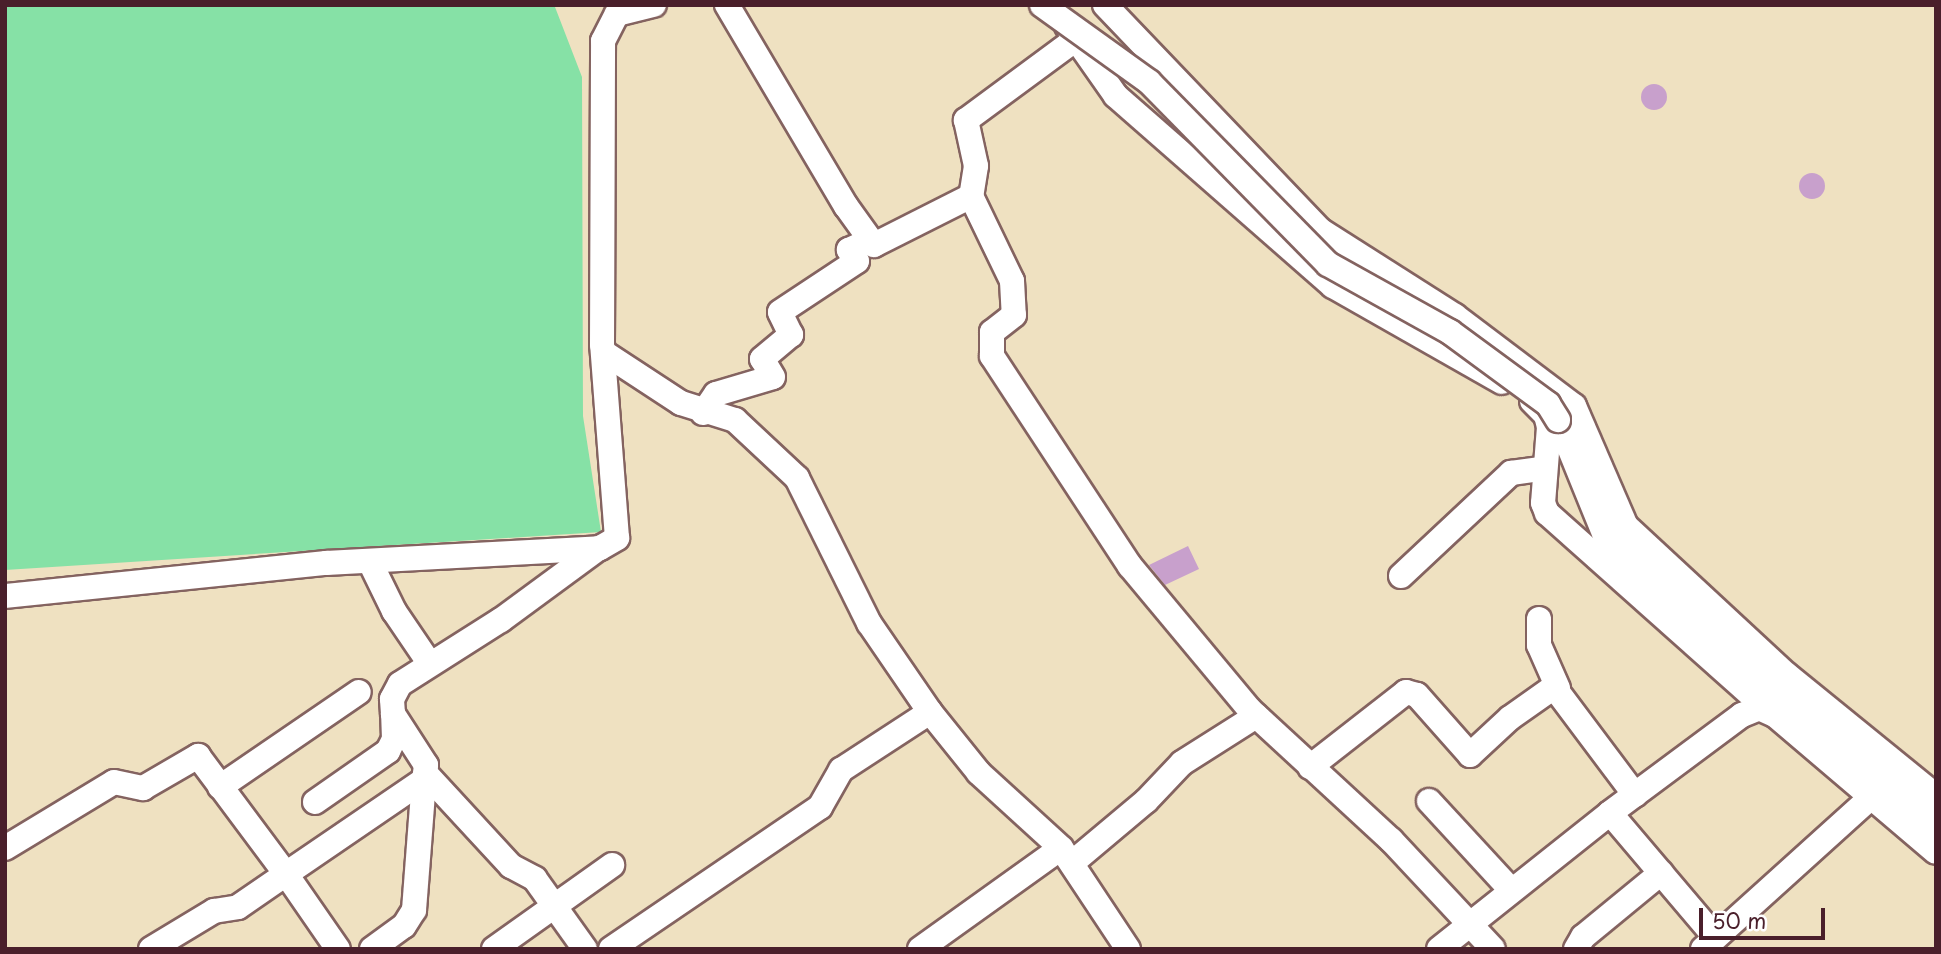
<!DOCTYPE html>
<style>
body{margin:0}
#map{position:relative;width:1941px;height:954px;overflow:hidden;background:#efe1c1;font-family:"Playpen Sans",sans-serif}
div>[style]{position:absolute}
.green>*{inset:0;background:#86e1a6}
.building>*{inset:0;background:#c8a0cc}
.round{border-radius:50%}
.roads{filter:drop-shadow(2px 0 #846360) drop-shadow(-2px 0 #846360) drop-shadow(0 2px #846360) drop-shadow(0 -2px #846360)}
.minor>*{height:24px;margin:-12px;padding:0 12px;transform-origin:12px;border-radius:12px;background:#fff}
.bridges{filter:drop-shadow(2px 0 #846360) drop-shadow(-2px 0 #846360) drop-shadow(0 2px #846360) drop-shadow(0 -2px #846360)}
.minor-bridge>*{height:24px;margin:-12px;padding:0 12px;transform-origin:12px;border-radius:12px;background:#fff}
span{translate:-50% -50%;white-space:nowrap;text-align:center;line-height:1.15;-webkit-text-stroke:5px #fff;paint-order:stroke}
.frame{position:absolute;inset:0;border:7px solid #4a1f2b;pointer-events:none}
.scale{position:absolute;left:1699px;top:908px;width:126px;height:32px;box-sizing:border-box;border:4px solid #4a1f2b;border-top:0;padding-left:9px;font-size:21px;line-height:24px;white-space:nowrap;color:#4a1f2b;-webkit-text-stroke:5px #fff;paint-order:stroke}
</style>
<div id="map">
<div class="green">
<i style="clip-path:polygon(5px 5px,555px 7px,582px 77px,583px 416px,601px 532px,5px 570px)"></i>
</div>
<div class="building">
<i class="round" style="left:1641px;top:84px;width:26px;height:26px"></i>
<i class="round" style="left:1799px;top:173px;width:26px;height:26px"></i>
<i style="clip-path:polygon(1188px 546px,1199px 569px,1165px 585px,1149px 565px)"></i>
</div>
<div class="roads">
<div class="minor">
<i style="left:727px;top:5px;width:234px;rotate:59.4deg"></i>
<i style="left:846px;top:206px;width:48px;rotate:54.3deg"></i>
<i style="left:874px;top:245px;width:109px;rotate:-26.8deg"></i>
<i style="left:1105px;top:5px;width:311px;rotate:46.3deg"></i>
<i style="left:1320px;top:230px;width:160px;rotate:32.5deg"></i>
<i style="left:1455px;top:316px;width:149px;rotate:37.1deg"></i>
<i style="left:1574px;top:406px;width:131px;rotate:66.6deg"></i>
<i style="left:1626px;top:526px;width:219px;rotate:42.8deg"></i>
<i style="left:1787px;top:675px;width:192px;rotate:39.1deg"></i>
<i style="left:1067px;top:26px;width:85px;rotate:55deg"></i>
<i style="left:1116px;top:96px;width:288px;rotate:41.2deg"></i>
<i style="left:1333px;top:286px;width:194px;rotate:29.6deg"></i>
<i style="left:1076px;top:39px;width:137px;rotate:143.6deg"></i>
<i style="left:966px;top:120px;width:47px;rotate:77.7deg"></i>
<i style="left:976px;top:166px;width:30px;rotate:99deg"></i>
<i style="left:971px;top:196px;width:94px;rotate:64.2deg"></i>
<i style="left:1012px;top:281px;width:34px;rotate:87deg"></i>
<i style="left:1014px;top:315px;width:28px;rotate:142deg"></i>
<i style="left:992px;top:332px;width:24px;rotate:90deg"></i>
<i style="left:992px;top:356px;width:251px;rotate:56.7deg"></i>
<i style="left:1130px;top:566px;width:187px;rotate:50.2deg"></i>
<i style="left:1250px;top:710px;width:192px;rotate:42.7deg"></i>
<i style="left:1391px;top:840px;width:149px;rotate:46.9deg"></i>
<i style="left:603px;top:352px;width:93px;rotate:33.2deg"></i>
<i style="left:681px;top:403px;width:57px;rotate:17.5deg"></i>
<i style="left:735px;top:420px;width:85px;rotate:43.1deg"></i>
<i style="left:797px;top:478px;width:162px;rotate:63.6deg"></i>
<i style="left:869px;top:623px;width:108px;rotate:55.6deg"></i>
<i style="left:930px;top:712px;width:78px;rotate:51.2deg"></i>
<i style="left:979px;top:773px;width:111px;rotate:42.4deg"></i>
<i style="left:1061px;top:848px;width:121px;rotate:56.4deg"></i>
<i style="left:1532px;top:401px;width:20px;rotate:45deg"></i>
<i style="left:1546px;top:415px;width:12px;rotate:76deg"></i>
<i style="left:1549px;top:427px;width:76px;rotate:94.5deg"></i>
<i style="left:1543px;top:503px;width:11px;rotate:68deg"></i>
<i style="left:1547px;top:513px;width:295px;rotate:41.7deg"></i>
<i style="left:703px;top:413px;width:23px;rotate:-56deg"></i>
<i style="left:716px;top:394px;width:59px;rotate:-16.6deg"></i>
<i style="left:773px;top:377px;width:21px;rotate:-121deg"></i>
<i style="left:762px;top:359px;width:38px;rotate:-40deg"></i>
<i style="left:791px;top:335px;width:25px;rotate:-116deg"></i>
<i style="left:780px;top:312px;width:92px;rotate:-33.5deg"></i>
<i style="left:857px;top:261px;width:14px;rotate:-126deg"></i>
<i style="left:849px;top:250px;width:23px;rotate:-25deg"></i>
<i style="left:1558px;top:420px;width:125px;rotate:67.9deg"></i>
<i style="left:1605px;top:536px;width:253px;rotate:42.4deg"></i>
<i style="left:1792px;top:707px;width:186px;rotate:39.1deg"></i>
<i style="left:370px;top:562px;width:55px;rotate:63.9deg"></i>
<i style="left:394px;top:611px;width:64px;rotate:55.8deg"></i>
<i style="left:1401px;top:576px;width:151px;rotate:-43.1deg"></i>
<i style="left:1511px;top:473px;width:34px;rotate:-8deg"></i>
<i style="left:5px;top:596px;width:323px;rotate:-5.9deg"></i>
<i style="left:326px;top:563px;width:274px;rotate:-3.1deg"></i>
<i style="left:600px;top:548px;width:20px;rotate:-30deg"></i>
<i style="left:617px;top:538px;width:194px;rotate:-94.4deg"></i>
<i style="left:602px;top:345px;width:304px;rotate:-89.8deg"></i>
<i style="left:603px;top:41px;width:30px;rotate:-63deg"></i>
<i style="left:617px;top:14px;width:38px;rotate:-14deg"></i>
<i style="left:1539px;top:619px;width:26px;rotate:90deg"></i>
<i style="left:1539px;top:645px;width:47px;rotate:66.2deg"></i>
<i style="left:1310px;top:767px;width:122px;rotate:-38deg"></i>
<i style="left:1406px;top:692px;width:11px;rotate:15deg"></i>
<i style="left:1417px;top:695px;width:80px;rotate:48.5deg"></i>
<i style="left:1470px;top:755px;width:54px;rotate:-42.8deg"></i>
<i style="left:1510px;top:718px;width:54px;rotate:-35.2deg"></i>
<i style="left:1554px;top:687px;width:135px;rotate:53.1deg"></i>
<i style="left:427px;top:775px;width:124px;rotate:47.3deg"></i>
<i style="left:511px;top:866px;width:27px;rotate:28deg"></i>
<i style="left:535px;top:879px;width:86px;rotate:54.5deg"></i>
<i style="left:220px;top:787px;width:168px;rotate:-34.4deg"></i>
<i style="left:1429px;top:801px;width:121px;rotate:47.3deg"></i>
<i style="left:315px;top:802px;width:89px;rotate:-34.9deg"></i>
<i style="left:388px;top:751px;width:13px;rotate:-63deg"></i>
<i style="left:394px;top:739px;width:25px;rotate:-92deg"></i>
<i style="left:1610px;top:813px;width:162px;rotate:49.7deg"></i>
<i style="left:5px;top:848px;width:127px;rotate:-31.2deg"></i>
<i style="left:114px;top:782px;width:30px;rotate:12deg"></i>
<i style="left:143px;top:788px;width:64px;rotate:-30.2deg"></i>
<i style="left:198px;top:756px;width:147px;rotate:53.3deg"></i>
<i style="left:286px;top:874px;width:167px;rotate:-34.3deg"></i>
<i style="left:424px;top:780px;width:15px;rotate:-82deg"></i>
<i style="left:426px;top:765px;width:61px;rotate:-122.9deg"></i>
<i style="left:393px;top:714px;width:15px;rotate:-94deg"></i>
<i style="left:392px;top:699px;width:17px;rotate:-62deg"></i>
<i style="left:400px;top:684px;width:120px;rotate:-32.4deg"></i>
<i style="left:501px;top:620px;width:122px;rotate:-36.3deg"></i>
<i style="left:1072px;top:863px;width:97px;rotate:-40deg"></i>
<i style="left:1146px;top:801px;width:52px;rotate:-46.5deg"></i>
<i style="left:1182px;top:763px;width:88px;rotate:-32.4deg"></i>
<i style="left:151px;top:949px;width:74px;rotate:-31.1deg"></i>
<i style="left:214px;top:911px;width:24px;rotate:-9deg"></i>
<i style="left:238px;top:907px;width:58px;rotate:-34.5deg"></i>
<i style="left:286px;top:874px;width:91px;rotate:55.3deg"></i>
<i style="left:372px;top:949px;width:39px;rotate:-36deg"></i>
<i style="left:404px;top:926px;width:19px;rotate:-58deg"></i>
<i style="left:414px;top:910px;width:130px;rotate:-85.6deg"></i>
<i style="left:494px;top:949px;width:145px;rotate:-35.4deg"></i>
<i style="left:611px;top:949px;width:253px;rotate:-34.2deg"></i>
<i style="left:820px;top:807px;width:43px;rotate:-60.4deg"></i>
<i style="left:841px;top:770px;width:106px;rotate:-33.1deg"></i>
<i style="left:920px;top:949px;width:173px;rotate:-35.6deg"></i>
<i style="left:1439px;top:949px;width:218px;rotate:-38.5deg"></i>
<i style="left:1610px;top:813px;width:164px;rotate:-36.6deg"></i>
<i style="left:1742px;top:715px;width:18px;rotate:-22deg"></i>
<i style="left:1759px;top:708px;width:17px;rotate:24deg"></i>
<i style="left:1775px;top:715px;width:211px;rotate:40.4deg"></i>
<i style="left:1576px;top:949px;width:14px;rotate:-60deg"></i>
<i style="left:1583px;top:937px;width:101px;rotate:-39.4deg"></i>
<i style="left:1703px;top:949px;width:227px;rotate:-42.1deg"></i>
</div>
</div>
<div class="bridges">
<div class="minor-bridge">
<i style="left:1042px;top:5px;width:132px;rotate:35.7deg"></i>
<i style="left:1149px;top:82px;width:255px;rotate:45.5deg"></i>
<i style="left:1328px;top:264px;width:140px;rotate:29.1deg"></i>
<i style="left:1450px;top:332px;width:122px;rotate:36.3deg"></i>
<i style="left:1548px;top:404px;width:19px;rotate:58deg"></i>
</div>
</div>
<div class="frame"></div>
<div class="scale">50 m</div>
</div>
